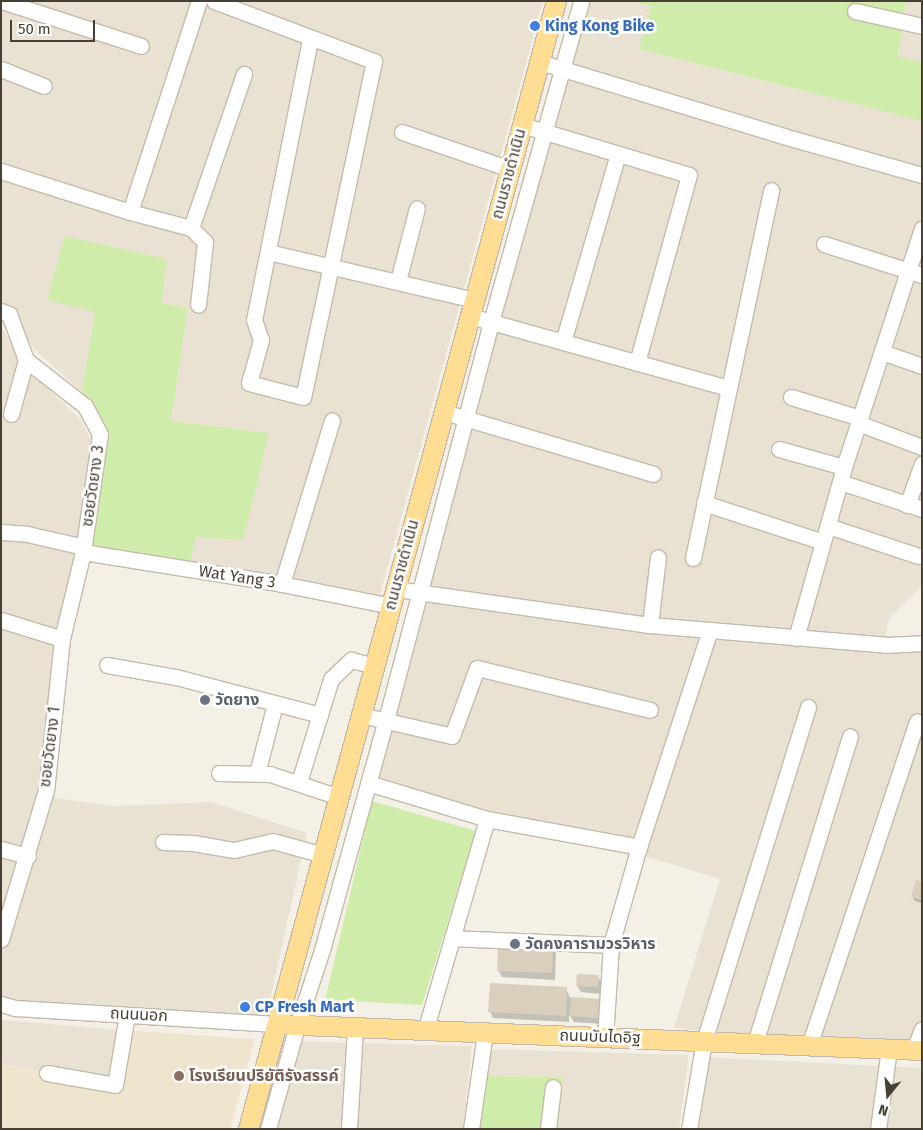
<!DOCTYPE html>
<meta charset="utf-8">
<style>
body{margin:0}
#map{position:relative;width:923px;height:1130px;overflow:hidden;background:#f4f0e6;font-family:"Fira Sans","Noto Sans Thai",sans-serif}
div>[style]{position:absolute}
.residential>*{inset:0;background:#e9e2d3}
.education>*{inset:0;background:#efe5cf}
.green>*{inset:0;background:#d0ecab}
.shadow>*{inset:0;background:#0003}
.building>*{inset:0;background:#dacebd}
.roads{filter:drop-shadow(1px 0 #c3baab) drop-shadow(-1px 0 #c3baab) drop-shadow(0 1px #c3baab) drop-shadow(0 -1px #c3baab)}
.minor>*{height:15px;margin:-7.5px;padding:0 7.5px;transform-origin:7.5px;border-radius:7.5px;background:#fff}
.major>*{height:19px;margin:-9.5px;padding:0 9.5px;transform-origin:9.5px;border-radius:9.5px;background:#ffde94}
.dots>*{width:14px;height:14px;translate:-50% -50%;box-sizing:border-box;border:2px solid #fff;border-radius:50%}
span{translate:-50% -50%;white-space:nowrap;text-align:center;line-height:1.15;-webkit-text-stroke:5px #fff;paint-order:stroke}
.shop-label{font-size:16px;color:#366cbe;font-weight:700}
.left{translate:0 -50%;text-align:left}
.street-label{font-size:16px;color:#484035}
.worship-label{font-size:16px;color:#5b616d;font-weight:700}
.education-label{font-size:16px;color:#785e54;font-weight:700}
.frame{position:absolute;inset:0;border:2px solid #484035;pointer-events:none}
.north{position:absolute;left:863px;top:1070px;width:50px;height:50px;-webkit-text-stroke:4px #fff;paint-order:stroke;rotate:197deg;font-size:14px;font-weight:700;line-height:20px;text-align:center;color:#484035}
.north::after{content:'';display:block;margin:auto;width:18px;height:22px;background:#484035;clip-path:polygon(50% 0,100% 100%,50% 72%,0 100%)}
.scale{position:absolute;left:10px;top:20px;width:85px;height:22px;box-sizing:border-box;border:2px solid #484035;border-top:0;padding-left:6px;font-size:15px;line-height:18px;white-space:nowrap;color:#484035;-webkit-text-stroke:4px #fff;paint-order:stroke}
</style>
<div id="map">
<div class="residential">
<i style="clip-path:polygon(4px 1px,543px 1px,379px 598px,190px 564px,194px 536px,269px 433px,171px 421px,188px 308px,162px 303px,95px 312px,82px 392px,33px 348px,10px 308px,1px 304px,1px 9px)"></i>
<i style="clip-path:polygon(590px 1px,634px 1px,651px 6px,640px 49px,922px 121px,922px 586px,889px 618px,885px 638px,589px 612px,426px 588px)"></i>
<i style="clip-path:polygon(906px 1px,922px 1px,922px 62px,898px 56px)"></i>
<i style="clip-path:polygon(1px 326px,21px 363px,81px 420px,90px 438px,90px 471px,76px 553px,58px 634px,1px 615px)"></i>
<i style="clip-path:polygon(425px 599px,592px 626px,919px 652px,922px 646px,922px 1044px,795px 1040px,674px 1028px,720px 879px,598px 842px,375px 790px)"></i>
<i style="clip-path:polygon(1px 624px,57px 642px,39px 786px,22px 856px,1px 850px)"></i>
<i style="clip-path:polygon(50px 797px,111px 806px,211px 802px,307px 833px,266px 1018px,15px 1002px,1px 999px,1px 952px,35px 855px)"></i>
<i style="clip-path:polygon(1px 856px,17px 861px,20px 867px,1px 925px)"></i>
<i style="clip-path:polygon(1px 1020px,122px 1030px,112px 1089px,1px 1063px)"></i>
<i style="clip-path:polygon(292px 1041px,472px 1046px,463px 1129px,277px 1129px,291px 1067px)"></i>
<i style="clip-path:polygon(487px 1049px,689px 1055px,679px 1129px,558px 1129px,563px 1077px,485px 1076px)"></i>
<i style="clip-path:polygon(705px 1057px,922px 1068px,922px 1129px,693px 1129px)"></i>
</div>
<div class="education">
<i style="clip-path:polygon(122px 1030px,255px 1039px,230px 1129px,1px 1129px,1px 1063px,111px 1089px)"></i>
</div>
<div class="green">
<i style="clip-path:polygon(634px 1px,906px 1px,898px 56px,922px 62px,922px 121px,639px 49px,651px 6px)"></i>
<i style="clip-path:polygon(65px 236px,166px 259px,162px 303px,188px 308px,171px 421px,269px 433px,243px 540px,195px 537px,190px 564px,90px 549px,108px 433px,82px 392px,95px 312px,47px 300px)"></i>
<i style="clip-path:polygon(372px 801px,476px 831px,422px 1005px,325px 1000px)"></i>
<i style="clip-path:polygon(485px 1076px,563px 1077px,558px 1129px,477px 1129px)"></i>
</div>
<div class="shadow">
<i style="clip-path:polygon(922px 883px,922px 903px,915px 901px,912px 896px)"></i>
<i style="clip-path:polygon(553px 947px,556px 953px,555px 980px,502px 977px,498px 970px)"></i>
<i style="clip-path:polygon(598px 977px,602px 983px,601px 994px,581px 992px,577px 986px)"></i>
<i style="clip-path:polygon(566px 989px,570px 998px,599px 1000px,603px 1007px,602px 1024px,574px 1022px,569px 1014px,569px 1022px,493px 1018px,490px 1011px)"></i>
</div>
<div class="building">
<i style="clip-path:polygon(916px 880px,922px 882px,922px 900px,911px 897px)"></i>
<i style="clip-path:polygon(498px 943px,553px 946px,552px 973px,497px 971px)"></i>
<i style="clip-path:polygon(577px 974px,599px 975px,598px 987px,576px 986px)"></i>
<i style="clip-path:polygon(490px 983px,567px 987px,566px 1016px,488px 1012px)"></i>
<i style="clip-path:polygon(571px 997px,600px 999px,598px 1018px,569px 1016px)"></i>
</div>
<div class="roads">
<div class="minor">
<i style="left:2px;top:1px;width:146px;rotate:17.9deg"></i>
<i style="left:214px;top:1px;width:171px;rotate:20.6deg"></i>
<i style="left:374px;top:61px;width:343px;rotate:101.9deg"></i>
<i style="left:303px;top:397px;width:56px;rotate:-165.5deg"></i>
<i style="left:249px;top:383px;width:45px;rotate:-74.4deg"></i>
<i style="left:261px;top:340px;width:21px;rotate:-109deg"></i>
<i style="left:254px;top:320px;width:287px;rotate:-78.7deg"></i>
<i style="left:855px;top:11px;width:69px;rotate:12.6deg"></i>
<i style="left:540px;top:62px;width:254px;rotate:16.9deg"></i>
<i style="left:783px;top:136px;width:144px;rotate:15.7deg"></i>
<i style="left:1px;top:69px;width:46px;rotate:21.6deg"></i>
<i style="left:522px;top:125px;width:174px;rotate:16.7deg"></i>
<i style="left:689px;top:175px;width:195px;rotate:105.5deg"></i>
<i style="left:402px;top:132px;width:114px;rotate:18.9deg"></i>
<i style="left:1px;top:171px;width:135px;rotate:17.6deg"></i>
<i style="left:130px;top:212px;width:63px;rotate:14.7deg"></i>
<i style="left:191px;top:228px;width:20px;rotate:45deg"></i>
<i style="left:205px;top:242px;width:63px;rotate:96.3deg"></i>
<i style="left:130px;top:212px;width:222px;rotate:-71.9deg"></i>
<i style="left:191px;top:228px;width:163px;rotate:-71deg"></i>
<i style="left:824px;top:244px;width:103px;rotate:17.6deg"></i>
<i style="left:268px;top:252px;width:212px;rotate:13.1deg"></i>
<i style="left:398px;top:281px;width:75px;rotate:-75.4deg"></i>
<i style="left:1px;top:311px;width:9px;rotate:21deg"></i>
<i style="left:9px;top:314px;width:49px;rotate:69.7deg"></i>
<i style="left:26px;top:360px;width:75px;rotate:37.9deg"></i>
<i style="left:85px;top:406px;width:32px;rotate:62deg"></i>
<i style="left:100px;top:434px;width:119px;rotate:98.2deg"></i>
<i style="left:83px;top:552px;width:89px;rotate:103.6deg"></i>
<i style="left:62px;top:639px;width:152px;rotate:96deg"></i>
<i style="left:46px;top:790px;width:156px;rotate:106.8deg"></i>
<i style="left:470px;top:316px;width:268px;rotate:15.6deg"></i>
<i style="left:563px;top:342px;width:196px;rotate:-73.7deg"></i>
<i style="left:882px;top:352px;width:42px;rotate:19.3deg"></i>
<i style="left:791px;top:397px;width:72px;rotate:16.9deg"></i>
<i style="left:444px;top:412px;width:218px;rotate:16.5deg"></i>
<i style="left:11px;top:414px;width:56px;rotate:-74.5deg"></i>
<i style="left:858px;top:423px;width:68px;rotate:20.6deg"></i>
<i style="left:779px;top:449px;width:67px;rotate:15.5deg"></i>
<i style="left:840px;top:482px;width:86px;rotate:18.2deg"></i>
<i style="left:704px;top:503px;width:125px;rotate:18.1deg"></i>
<i style="left:907px;top:505px;width:44px;rotate:-69.9deg"></i>
<i style="left:828px;top:526px;width:95px;rotate:18.4deg"></i>
<i style="left:1px;top:532px;width:26px;rotate:4deg"></i>
<i style="left:27px;top:534px;width:58px;rotate:12.8deg"></i>
<i style="left:83px;top:552px;width:202px;rotate:9.1deg"></i>
<i style="left:282px;top:584px;width:111px;rotate:11.4deg"></i>
<i style="left:693px;top:558px;width:376px;rotate:-78deg"></i>
<i style="left:282px;top:584px;width:171px;rotate:-73deg"></i>
<i style="left:396px;top:589px;width:257px;rotate:8.1deg"></i>
<i style="left:650px;top:625px;width:237px;rotate:4.8deg"></i>
<i style="left:886px;top:645px;width:36px;rotate:-3deg"></i>
<i style="left:1px;top:620px;width:64px;rotate:17.3deg"></i>
<i style="left:650px;top:625px;width:68px;rotate:-83.3deg"></i>
<i style="left:796px;top:638px;width:178px;rotate:-74.3deg"></i>
<i style="left:844px;top:467px;width:251px;rotate:-71.9deg"></i>
<i style="left:107px;top:665px;width:70px;rotate:9.9deg"></i>
<i style="left:176px;top:677px;width:149px;rotate:14.8deg"></i>
<i style="left:361px;top:715px;width:93px;rotate:13deg"></i>
<i style="left:452px;top:736px;width:72px;rotate:-69.8deg"></i>
<i style="left:477px;top:668px;width:178px;rotate:13.6deg"></i>
<i style="left:219px;top:773px;width:51px;rotate:1.1deg"></i>
<i style="left:270px;top:774px;width:73px;rotate:18.4deg"></i>
<i style="left:257px;top:773px;width:71px;rotate:-75.4deg"></i>
<i style="left:299px;top:782px;width:108px;rotate:-72.7deg"></i>
<i style="left:331px;top:679px;width:28px;rotate:-44deg"></i>
<i style="left:351px;top:660px;width:25px;rotate:14deg"></i>
<i style="left:368px;top:783px;width:124px;rotate:16.8deg"></i>
<i style="left:487px;top:819px;width:155px;rotate:10.4deg"></i>
<i style="left:639px;top:847px;width:228px;rotate:-71.9deg"></i>
<i style="left:163px;top:842px;width:30px;rotate:2deg"></i>
<i style="left:193px;top:843px;width:42px;rotate:9.7deg"></i>
<i style="left:234px;top:850px;width:40px;rotate:-13deg"></i>
<i style="left:273px;top:841px;width:52px;rotate:15.6deg"></i>
<i style="left:1px;top:849px;width:28px;rotate:15deg"></i>
<i style="left:452px;top:938px;width:159px;rotate:2.5deg"></i>
<i style="left:611px;top:945px;width:93px;rotate:93.7deg"></i>
<i style="left:611px;top:945px;width:102px;rotate:-74.1deg"></i>
<i style="left:1px;top:1004px;width:15px;rotate:16deg"></i>
<i style="left:15px;top:1008px;width:262px;rotate:3.5deg"></i>
<i style="left:425px;top:1031px;width:221px;rotate:-73.7deg"></i>
<i style="left:755px;top:1043px;width:321px;rotate:-72.8deg"></i>
<i style="left:809px;top:1046px;width:342px;rotate:-71.6deg"></i>
<i style="left:914px;top:1050px;width:22px;rotate:-69deg"></i>
<i style="left:47px;top:1073px;width:69px;rotate:10deg"></i>
<i style="left:115px;top:1085px;width:71px;rotate:-80.3deg"></i>
<i style="left:268px;top:1129px;width:107px;rotate:-74.3deg"></i>
<i style="left:297px;top:1026px;width:80px;rotate:-71.8deg"></i>
<i style="left:322px;top:950px;width:239px;rotate:-74.5deg"></i>
<i style="left:386px;top:720px;width:412px;rotate:-75.2deg"></i>
<i style="left:491px;top:322px;width:333px;rotate:-74.3deg"></i>
<i style="left:349px;top:1129px;width:101px;rotate:-86.6deg"></i>
<i style="left:471px;top:1129px;width:97px;rotate:-81.7deg"></i>
<i style="left:548px;top:1129px;width:42px;rotate:-83.2deg"></i>
<i style="left:689px;top:1129px;width:89px;rotate:-80.3deg"></i>
<i style="left:704px;top:1041px;width:350px;rotate:-72.7deg"></i>
<i style="left:878px;top:1129px;width:81px;rotate:-82.2deg"></i>
</div>
<div class="major">
<i style="left:277px;top:1024px;width:646px;rotate:2.31deg"></i>
<i style="left:248px;top:1129px;width:1169px;rotate:-74.73deg"></i>
</div>
</div>
<div class="dots">
<i style="left:535px;top:26px;background:#3f7fe0"></i>
<i style="left:205px;top:700px;background:#6b7280"></i>
<i style="left:515px;top:944px;background:#6b7280"></i>
<i style="left:245px;top:1007px;background:#3f7fe0"></i>
<i style="left:179px;top:1076px;background:#8d6e63"></i>
</div>
<div class="shop-label">
<span class="left" style="left:545px;top:26px">King Kong Bike</span>
<span class="left" style="left:255px;top:1007px">CP Fresh Mart</span>
</div>
<div class="street-label">
<span style="left:509px;top:174px;rotate:-75deg">ถนนราชดำเนิน</span>
<span style="left:93px;top:486px;rotate:-82deg">ซอยวัดยาง 3</span>
<span style="left:402px;top:565px;rotate:-75deg">ถนนราชดำเนิน</span>
<span style="left:237px;top:577px;rotate:9deg">Wat Yang 3</span>
<span style="left:50px;top:747px;rotate:-83deg">ซอยวัดยาง 1</span>
<span style="left:139px;top:1015px;rotate:3deg">ถนนนอก</span>
<span style="left:600px;top:1037px;rotate:2deg">ถนนบันไดอิฐ</span>
</div>
<div class="worship-label">
<span class="left" style="left:215px;top:700px">วัดยาง</span>
<span class="left" style="left:525px;top:944px">วัดคงคารามวรวิหาร</span>
</div>
<div class="education-label">
<span class="left" style="left:189px;top:1076px">โรงเรียนปริยัติรังสรรค์</span>
</div>
<div class="frame"></div>
<div class="north">N</div>
<div class="scale">50 m</div>
</div>
